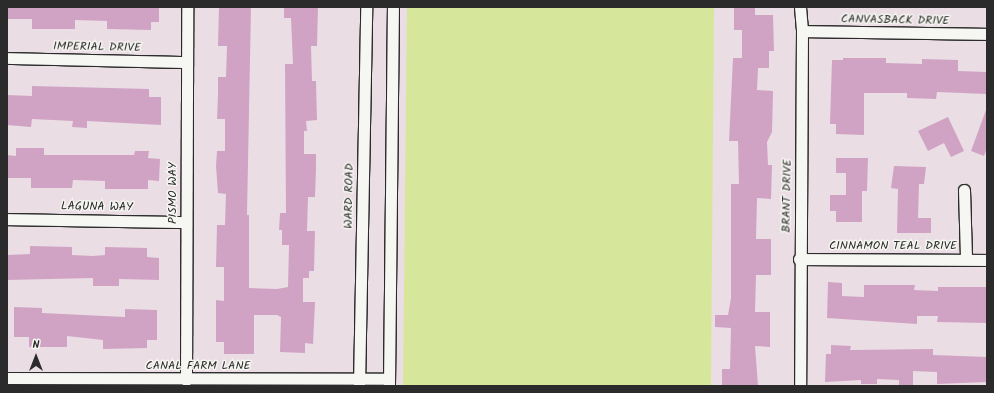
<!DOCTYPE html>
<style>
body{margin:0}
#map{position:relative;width:994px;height:393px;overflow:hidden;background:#ebdde4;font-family:Kalam,sans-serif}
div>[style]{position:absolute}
.green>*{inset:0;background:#d6e79b}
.building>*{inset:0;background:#d0a3c4}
.roads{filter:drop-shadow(1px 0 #2b2b2b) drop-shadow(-1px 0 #2b2b2b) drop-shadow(0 1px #2b2b2b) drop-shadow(0 -1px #2b2b2b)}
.minor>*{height:11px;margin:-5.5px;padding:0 5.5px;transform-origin:5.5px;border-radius:5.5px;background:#f6f6f2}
span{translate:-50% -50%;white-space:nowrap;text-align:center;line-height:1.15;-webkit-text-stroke:3px #f6f6f2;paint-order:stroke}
.street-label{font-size:12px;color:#2b2b2b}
.frame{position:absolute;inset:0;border:8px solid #2b2b2b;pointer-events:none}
.north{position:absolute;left:16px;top:337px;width:40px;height:40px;-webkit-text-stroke:3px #f6f6f2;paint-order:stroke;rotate:0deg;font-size:11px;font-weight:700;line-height:16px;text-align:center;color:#2b2b2b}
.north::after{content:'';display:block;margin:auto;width:14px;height:18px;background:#2b2b2b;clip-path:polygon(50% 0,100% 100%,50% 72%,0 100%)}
</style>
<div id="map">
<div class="green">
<i style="clip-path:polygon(407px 7px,714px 7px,711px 386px,403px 386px)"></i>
</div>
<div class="building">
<i style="clip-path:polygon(7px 7px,159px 7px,159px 22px,151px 22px,151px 30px,107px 29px,107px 21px,75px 20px,75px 29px,32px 29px,32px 19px,7px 19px)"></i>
<i style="clip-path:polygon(219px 7px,251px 7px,247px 215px,249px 215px,249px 288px,277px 289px,288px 287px,289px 245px,282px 245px,282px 230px,279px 230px,280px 213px,286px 213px,285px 64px,293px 64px,291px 18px,284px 18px,284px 7px,318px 7px,317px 46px,311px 46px,312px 81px,316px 81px,317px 120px,306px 121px,307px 131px,304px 131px,304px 154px,316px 154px,316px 169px,315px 197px,308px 197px,307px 231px,315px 231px,314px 271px,309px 271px,309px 278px,303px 278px,303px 302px,315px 302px,313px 344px,305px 343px,305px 353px,280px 352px,281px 317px,277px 315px,254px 315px,254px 354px,224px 354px,224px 342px,216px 342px,216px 300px,224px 301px,224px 267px,216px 267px,217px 225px,225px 225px,226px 194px,218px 193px,216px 166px,217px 151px,225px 151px,225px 119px,217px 119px,218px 95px,218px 77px,226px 77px,227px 46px,218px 46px)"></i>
<i style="clip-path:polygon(734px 7px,755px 7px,755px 15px,773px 15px,774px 51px,769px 51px,769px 68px,758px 68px,757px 90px,773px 91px,772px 132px,767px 142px,768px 165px,772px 165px,771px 199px,757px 198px,756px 239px,771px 239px,771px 275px,756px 275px,755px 312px,770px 312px,770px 347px,755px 346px,758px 386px,722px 386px,722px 369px,730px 369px,731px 328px,715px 327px,715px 315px,728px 315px,731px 298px,731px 184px,739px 184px,738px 141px,729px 141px,733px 58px,742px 58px,742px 30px,734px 30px)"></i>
<i style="clip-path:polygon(843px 58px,886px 58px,886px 63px,922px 64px,922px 59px,958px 60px,958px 71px,987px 72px,987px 94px,937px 92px,936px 99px,907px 98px,907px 93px,864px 93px,864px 135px,836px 134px,836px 124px,830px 124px,832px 60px,843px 60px)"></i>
<i style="clip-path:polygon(32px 86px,149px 89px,149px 97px,161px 97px,161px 125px,87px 121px,87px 128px,72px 127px,73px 121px,32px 119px,31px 127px,7px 125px,7px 95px,32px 96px)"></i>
<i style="clip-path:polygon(986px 110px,987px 148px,984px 156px,971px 151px)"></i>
<i style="clip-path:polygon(948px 117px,964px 151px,951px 157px,944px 143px,928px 151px,918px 131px)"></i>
<i style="clip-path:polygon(16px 148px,44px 148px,44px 155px,134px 155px,135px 151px,149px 151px,148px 158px,160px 159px,159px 181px,148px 180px,148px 189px,105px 189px,105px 181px,73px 180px,72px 188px,31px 188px,31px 178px,7px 178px,7px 155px,16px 156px)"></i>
<i style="clip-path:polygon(836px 158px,868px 158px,867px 191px,862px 191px,862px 222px,836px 222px,836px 211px,830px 211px,830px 195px,846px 195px,846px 173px,836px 173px)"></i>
<i style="clip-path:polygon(894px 166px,926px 167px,924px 184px,919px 184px,918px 218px,931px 218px,931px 233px,897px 233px,898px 189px,891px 188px)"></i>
<i style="clip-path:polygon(30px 246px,72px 247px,72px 255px,93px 256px,105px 255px,105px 247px,147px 248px,147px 257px,159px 258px,159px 280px,119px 279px,119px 286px,93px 286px,93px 278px,7px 280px,7px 255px,30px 254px)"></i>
<i style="clip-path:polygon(828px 282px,842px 283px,842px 296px,864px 297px,864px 285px,915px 285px,914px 290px,938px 291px,938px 287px,987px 287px,987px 323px,937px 322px,938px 316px,917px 316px,917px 324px,827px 318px)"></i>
<i style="clip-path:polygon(14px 307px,42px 308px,42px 313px,125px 317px,125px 309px,157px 310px,157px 340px,147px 340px,147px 348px,103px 349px,103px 340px,67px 336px,67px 347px,29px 347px,29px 337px,14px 337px)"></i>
<i style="clip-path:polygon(831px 345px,851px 346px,850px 350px,933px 349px,933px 355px,987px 357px,987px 382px,937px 384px,937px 372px,913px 371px,913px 385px,899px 385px,899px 380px,877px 379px,877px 384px,861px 384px,861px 380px,825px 382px,826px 354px,831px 354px)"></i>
</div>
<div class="roads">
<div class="minor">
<i style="left:800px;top:7px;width:24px;rotate:85deg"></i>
<i style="left:802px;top:31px;width:355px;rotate:90.3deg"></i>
<i style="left:802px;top:31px;width:185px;rotate:0.9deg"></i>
<i style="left:7px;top:58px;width:180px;rotate:1.3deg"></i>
<i style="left:964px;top:190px;width:69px;rotate:88.3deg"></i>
<i style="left:7px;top:219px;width:179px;rotate:1deg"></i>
<i style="left:799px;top:259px;width:188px;rotate:0.3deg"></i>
<i style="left:7px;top:378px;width:382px;rotate:0.1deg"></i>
<i style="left:186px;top:380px;width:373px;rotate:-89.8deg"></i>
<i style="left:389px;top:385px;width:378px;rotate:-89.4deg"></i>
<i style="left:359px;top:386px;width:379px;rotate:-88.9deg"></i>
</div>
</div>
<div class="street-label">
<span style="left:895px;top:20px;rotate:1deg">CANVASBACK DRIVE</span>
<span style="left:97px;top:47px;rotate:1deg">IMPERIAL DRIVE</span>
<span style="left:173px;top:193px;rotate:-90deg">PISMO WAY</span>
<span style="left:349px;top:196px;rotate:-89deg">WARD ROAD</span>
<span style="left:787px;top:196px;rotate:-89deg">BRANT DRIVE</span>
<span style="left:97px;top:207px;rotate:1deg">LAGUNA WAY</span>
<span style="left:893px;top:246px">CINNAMON TEAL DRIVE</span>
<span style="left:198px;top:366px">CANAL FARM LANE</span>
</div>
<div class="frame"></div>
<div class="north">N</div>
</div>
